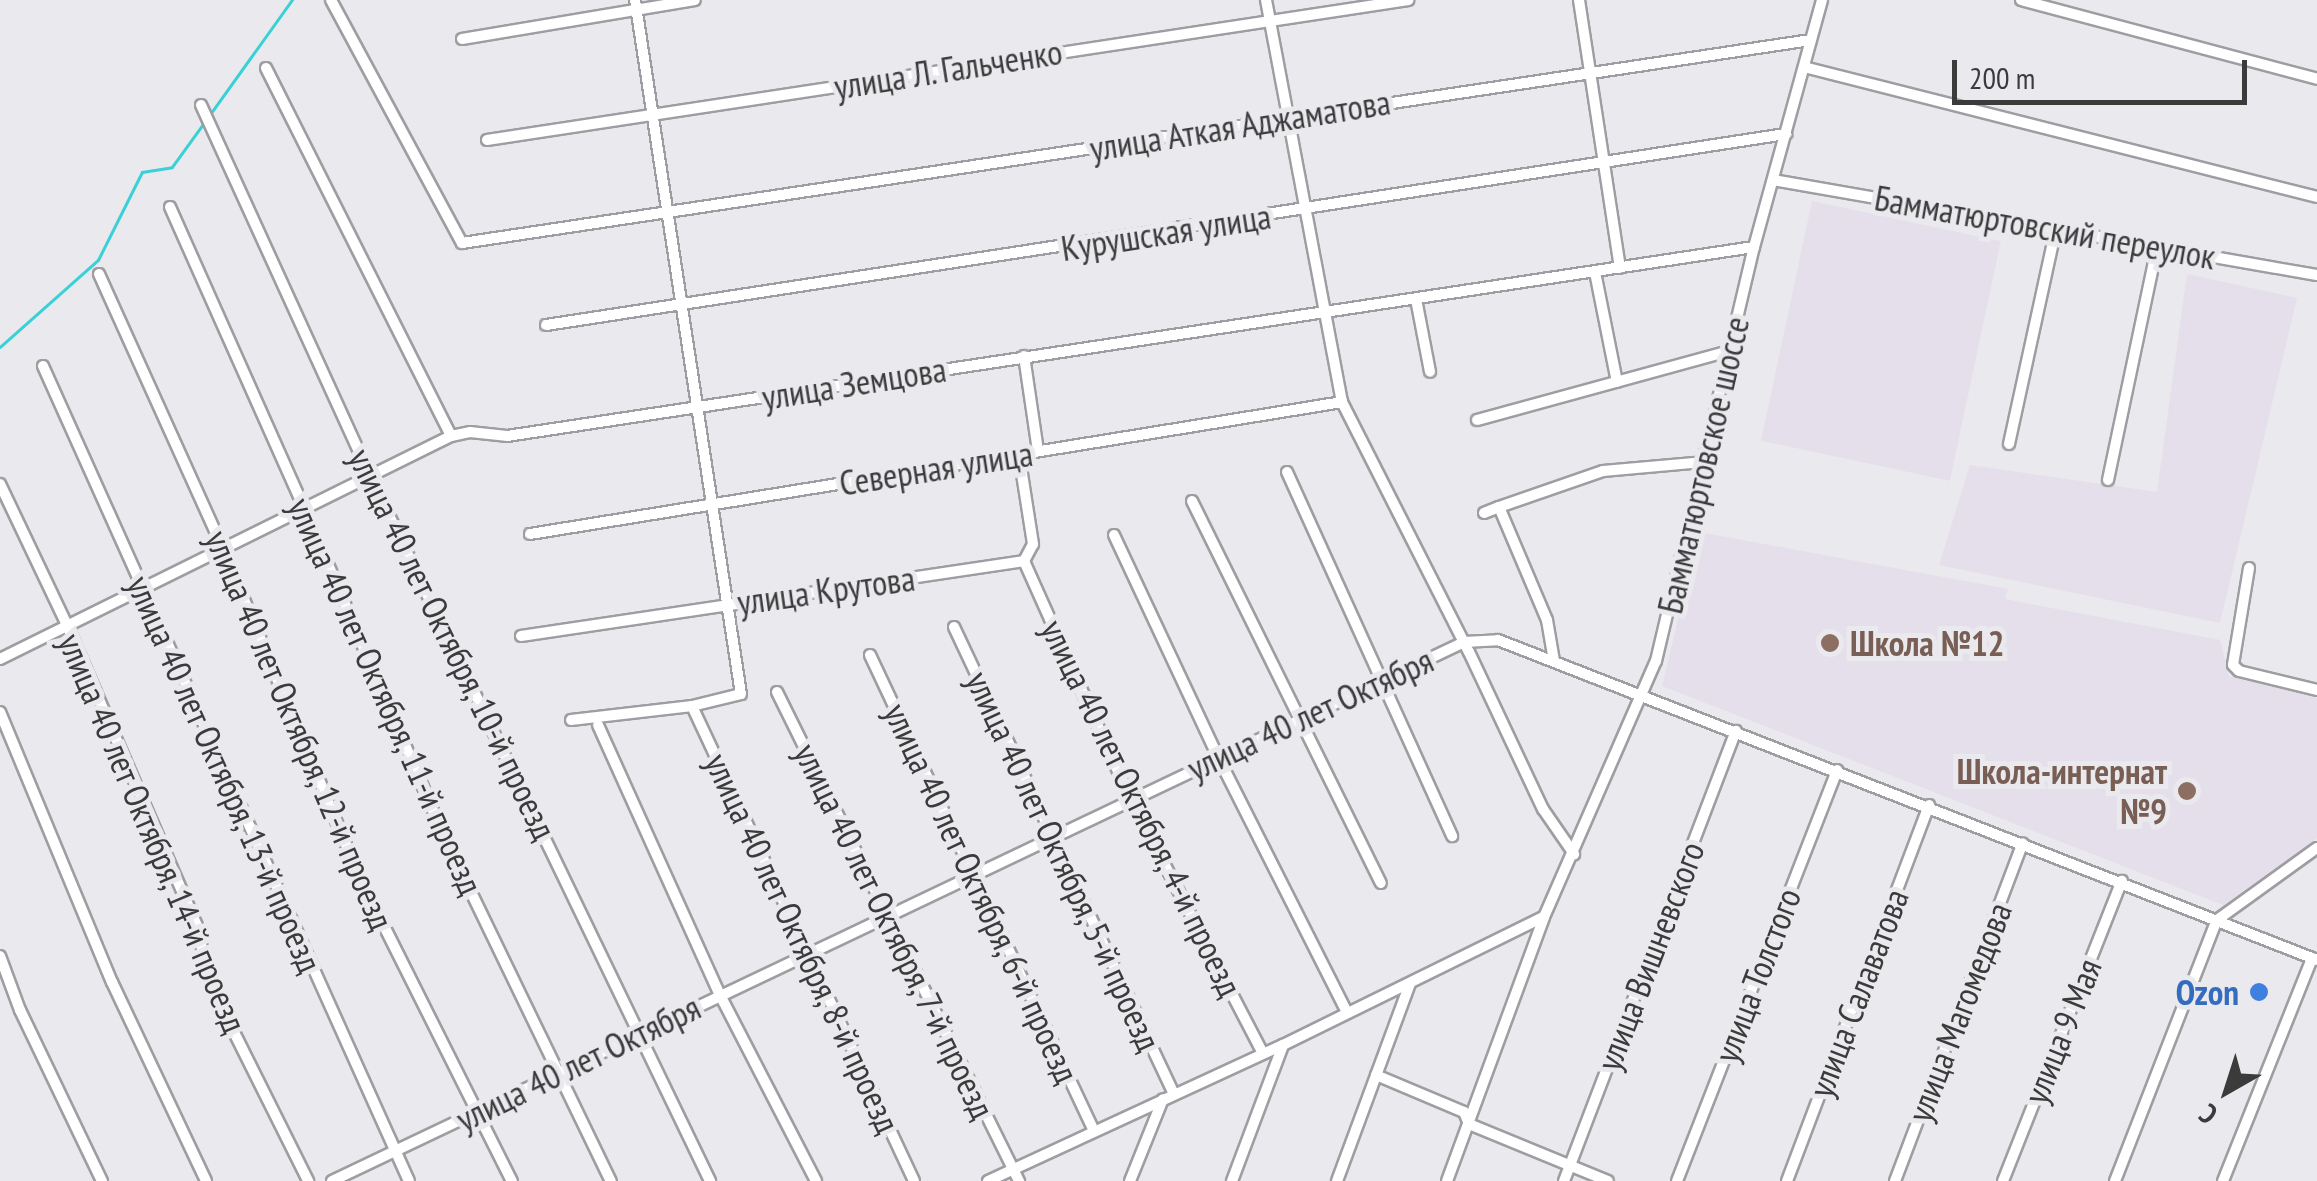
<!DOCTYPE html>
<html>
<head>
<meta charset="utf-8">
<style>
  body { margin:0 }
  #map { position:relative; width:2317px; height:1181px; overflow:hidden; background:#eae9ed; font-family:"PT Sans Narrow",sans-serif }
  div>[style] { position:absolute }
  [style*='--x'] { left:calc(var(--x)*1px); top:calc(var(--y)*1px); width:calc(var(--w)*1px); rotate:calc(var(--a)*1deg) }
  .built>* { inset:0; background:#e4dfeb; transform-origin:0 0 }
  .stream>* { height:2.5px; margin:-1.25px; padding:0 1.25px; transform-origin:1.25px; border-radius:1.25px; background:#39d1d7 }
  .roads { filter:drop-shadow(2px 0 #9e9da1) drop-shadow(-2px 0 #9e9da1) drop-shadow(0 2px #9e9da1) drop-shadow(0 -2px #9e9da1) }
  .minor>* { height:10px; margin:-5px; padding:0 5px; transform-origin:5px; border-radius:5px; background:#fff }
  .dots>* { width:28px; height:28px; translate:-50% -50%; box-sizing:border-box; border:5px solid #eae9ed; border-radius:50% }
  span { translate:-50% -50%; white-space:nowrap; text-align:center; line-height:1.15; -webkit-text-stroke:10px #eae9ed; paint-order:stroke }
  .street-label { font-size:35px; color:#3b3b3c }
  .education-label { font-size:35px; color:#785e54; font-weight:700 }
  .left { translate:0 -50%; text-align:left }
  .right { translate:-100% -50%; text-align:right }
  .shop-label { font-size:35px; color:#366cbe; font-weight:700 }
  .north { position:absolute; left:2177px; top:1041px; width:100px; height:100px; -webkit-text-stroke:8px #eae9ed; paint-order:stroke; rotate:219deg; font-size:28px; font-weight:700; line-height:40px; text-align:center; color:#3b3b3c }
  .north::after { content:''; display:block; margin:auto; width:35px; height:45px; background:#3b3b3c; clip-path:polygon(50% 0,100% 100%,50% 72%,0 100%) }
  .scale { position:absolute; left:1952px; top:60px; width:295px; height:45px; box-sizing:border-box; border:5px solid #3b3b3c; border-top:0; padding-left:12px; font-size:30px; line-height:35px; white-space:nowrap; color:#3b3b3c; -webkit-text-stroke:8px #eae9ed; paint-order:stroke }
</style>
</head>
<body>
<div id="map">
  <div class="built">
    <i style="left:1812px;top:201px;width:193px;height:245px;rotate:12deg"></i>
    <i style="clip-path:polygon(2187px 274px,2297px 298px,2220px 623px,1939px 565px,1970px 465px,2157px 492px)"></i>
    <i style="clip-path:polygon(1699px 532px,2008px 589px,2005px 599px,2220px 640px,2229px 676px,2317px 698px,2317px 838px,2223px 905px,1662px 686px)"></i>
  </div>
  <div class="stream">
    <i style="--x:211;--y:113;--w:139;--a:-54.4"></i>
    <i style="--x:0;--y:347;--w:131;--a:-41.6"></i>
    <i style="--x:98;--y:260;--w:98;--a:-63.4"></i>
    <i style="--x:142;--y:172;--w:30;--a:-9"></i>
    <i style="--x:172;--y:167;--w:53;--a:-54.2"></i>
  </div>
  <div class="roads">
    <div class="minor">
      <i style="--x:331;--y:0;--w:276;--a:61.7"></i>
      <i style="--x:462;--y:243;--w:1364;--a:-8.56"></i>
      <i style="--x:1266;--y:0;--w:409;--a:79.3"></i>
      <i style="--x:1342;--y:402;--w:280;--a:63.1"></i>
      <i style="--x:1469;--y:652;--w:174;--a:64.8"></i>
      <i style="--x:1543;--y:809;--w:55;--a:55.4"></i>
      <i style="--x:1579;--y:0;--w:271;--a:81.3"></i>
      <i style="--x:2021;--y:0;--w:306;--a:14.9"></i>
      <i style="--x:462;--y:39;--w:236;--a:-9.5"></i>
      <i style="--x:1804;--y:67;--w:529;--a:14.22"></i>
      <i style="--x:266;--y:68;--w:412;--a:63.3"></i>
      <i style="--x:201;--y:105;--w:408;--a:65.5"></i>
      <i style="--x:370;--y:476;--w:783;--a:64.25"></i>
      <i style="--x:487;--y:140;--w:932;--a:-8.64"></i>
      <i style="--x:1773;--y:180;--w:552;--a:9.91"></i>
      <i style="--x:170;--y:207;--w:329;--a:66"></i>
      <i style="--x:304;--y:508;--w:352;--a:66.9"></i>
      <i style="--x:442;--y:832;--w:388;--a:64.2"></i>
      <i style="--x:1595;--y:272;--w:112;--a:78.7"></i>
      <i style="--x:99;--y:274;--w:302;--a:65.7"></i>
      <i style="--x:223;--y:549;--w:359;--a:67.4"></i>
      <i style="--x:361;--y:880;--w:337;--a:63.4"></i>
      <i style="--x:1416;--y:299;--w:74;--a:79.1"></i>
      <i style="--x:546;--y:325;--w:1255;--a:-8.76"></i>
      <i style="--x:1024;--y:356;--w:96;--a:81.6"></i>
      <i style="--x:43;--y:366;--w:893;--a:65.82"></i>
      <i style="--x:1477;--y:420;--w:262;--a:-15.3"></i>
      <i style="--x:2009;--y:444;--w:220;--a:-77.7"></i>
      <i style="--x:1287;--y:472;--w:400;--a:65.6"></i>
      <i style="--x:2108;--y:480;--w:238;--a:-78.1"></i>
      <i style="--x:0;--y:484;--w:154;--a:64.6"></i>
      <i style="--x:66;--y:623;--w:332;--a:66.6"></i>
      <i style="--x:198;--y:928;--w:53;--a:79.1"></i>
      <i style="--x:208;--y:980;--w:225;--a:63.5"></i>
      <i style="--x:1192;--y:501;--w:426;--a:63.7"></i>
      <i style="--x:1499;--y:507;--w:110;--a:-19.1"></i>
      <i style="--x:1603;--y:471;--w:100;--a:-5.1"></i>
      <i style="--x:1484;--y:513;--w:16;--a:-22"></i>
      <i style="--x:1499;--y:507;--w:123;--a:67"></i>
      <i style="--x:1547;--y:620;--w:42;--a:80.3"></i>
      <i style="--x:530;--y:534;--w:823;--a:-9.23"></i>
      <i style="--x:1114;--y:535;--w:245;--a:64.9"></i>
      <i style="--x:1218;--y:757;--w:286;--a:63.2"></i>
      <i style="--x:1024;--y:561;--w:260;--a:65.9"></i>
      <i style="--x:1130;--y:798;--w:288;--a:62.5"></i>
      <i style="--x:2249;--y:568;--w:98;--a:99.4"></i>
      <i style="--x:2233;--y:665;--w:8;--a:45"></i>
      <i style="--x:2239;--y:671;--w:80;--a:13.7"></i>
      <i style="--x:954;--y:627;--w:516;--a:64.78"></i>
      <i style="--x:521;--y:636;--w:509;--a:-8.48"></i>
      <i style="--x:1024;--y:561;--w:19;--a:-62"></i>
      <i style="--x:1033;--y:544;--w:90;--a:-98.9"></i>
      <i style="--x:870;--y:655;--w:526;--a:64.8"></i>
      <i style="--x:0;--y:659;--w:503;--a:-26.31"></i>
      <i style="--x:451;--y:436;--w:19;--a:-12"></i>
      <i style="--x:470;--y:432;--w:37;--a:6"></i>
      <i style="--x:507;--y:436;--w:1261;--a:-8.62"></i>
      <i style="--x:777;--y:692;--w:546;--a:63.67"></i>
      <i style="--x:692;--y:706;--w:524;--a:64.95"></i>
      <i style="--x:0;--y:712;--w:292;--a:67.5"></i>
      <i style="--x:112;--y:982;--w:220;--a:64.7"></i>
      <i style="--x:571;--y:720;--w:122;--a:-6.6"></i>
      <i style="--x:692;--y:706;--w:50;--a:-13.8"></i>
      <i style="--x:741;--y:694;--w:702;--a:-98.68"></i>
      <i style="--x:598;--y:725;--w:296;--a:65.7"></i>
      <i style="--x:720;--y:995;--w:209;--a:62.7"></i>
      <i style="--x:0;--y:956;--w:58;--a:69.7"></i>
      <i style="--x:20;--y:1010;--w:190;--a:64.4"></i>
      <i style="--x:1376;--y:1075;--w:95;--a:22.8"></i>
      <i style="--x:1464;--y:1112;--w:13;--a:67"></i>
      <i style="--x:1469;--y:1124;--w:150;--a:22.3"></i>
      <i style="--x:332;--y:1181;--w:1254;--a:-25.46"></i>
      <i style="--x:1464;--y:642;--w:34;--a:-3"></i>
      <i style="--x:1498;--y:640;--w:879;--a:21.34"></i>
      <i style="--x:988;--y:1181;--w:325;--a:-24.8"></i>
      <i style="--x:1283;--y:1045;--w:290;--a:-26.2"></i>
      <i style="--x:1130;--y:1181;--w:88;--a:-68.1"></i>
      <i style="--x:1232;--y:1181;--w:145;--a:-69.4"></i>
      <i style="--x:1337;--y:1181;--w:210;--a:-69.7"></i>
      <i style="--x:1447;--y:1181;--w:281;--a:-69.8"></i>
      <i style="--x:1544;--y:917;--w:279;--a:-66.4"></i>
      <i style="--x:1656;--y:661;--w:425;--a:-76.7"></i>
      <i style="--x:1754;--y:247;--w:256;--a:-74.6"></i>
      <i style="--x:1564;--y:1181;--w:482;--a:-69.1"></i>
      <i style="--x:1677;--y:1181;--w:441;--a:-68.7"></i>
      <i style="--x:1787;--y:1181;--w:402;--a:-69.3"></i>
      <i style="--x:1895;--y:1181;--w:361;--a:-69.3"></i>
      <i style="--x:2003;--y:1181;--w:323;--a:-68.4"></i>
      <i style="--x:2115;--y:1181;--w:280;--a:-68.7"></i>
      <i style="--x:2217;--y:920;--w:123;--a:-35.8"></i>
      <i style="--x:2223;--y:1181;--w:240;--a:-68.2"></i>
    </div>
  </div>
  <div class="dots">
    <i style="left:1830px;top:643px;background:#8d6e63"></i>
    <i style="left:2187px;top:791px;background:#8d6e63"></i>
    <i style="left:2259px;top:992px;background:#3f7fe0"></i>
  </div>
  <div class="street-label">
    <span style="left:948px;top:69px;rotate:-9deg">улица Л. Гальченко</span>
    <span style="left:1240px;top:125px;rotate:-9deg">улица Аткая Аджаматова</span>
    <span style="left:2045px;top:227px;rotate:10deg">Бамматюртовский переулок</span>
    <span style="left:1166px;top:232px;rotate:-9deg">Курушская улица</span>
    <span style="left:854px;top:383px;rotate:-9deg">улица Земцова</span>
    <span style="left:1703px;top:465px;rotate:-77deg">Бамматюртовское шоссе</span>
    <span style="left:936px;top:468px;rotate:-9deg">Северная улица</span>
    <span style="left:826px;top:590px;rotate:-8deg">улица Крутова</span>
    <span style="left:453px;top:644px;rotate:64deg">улица 40 лет Октября, 10-й проезд</span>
    <span style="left:386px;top:696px;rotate:66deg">улица 40 лет Октября, 11-й проезд</span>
    <span style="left:1310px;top:714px;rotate:-25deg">улица 40 лет Октября</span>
    <span style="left:300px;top:730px;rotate:67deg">улица 40 лет Октября, 12-й проезд</span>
    <span style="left:225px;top:774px;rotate:66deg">улица 40 лет Октября, 13-й проезд</span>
    <span style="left:1142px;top:808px;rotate:64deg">улица 40 лет Октября, 4-й проезд</span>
    <span style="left:153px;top:833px;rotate:67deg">улица 40 лет Октября, 14-й проезд</span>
    <span style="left:1064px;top:861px;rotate:65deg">улица 40 лет Октября, 5-й проезд</span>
    <span style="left:982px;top:893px;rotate:65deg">улица 40 лет Октября, 6-й проезд</span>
    <span style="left:895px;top:931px;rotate:64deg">улица 40 лет Октября, 7-й проезд</span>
    <span style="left:803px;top:943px;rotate:65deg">улица 40 лет Октября, 8-й проезд</span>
    <span style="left:1650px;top:956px;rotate:-69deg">улица Вишневского</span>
    <span style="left:1757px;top:975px;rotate:-69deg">улица Толстого</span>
    <span style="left:1858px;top:993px;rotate:-69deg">улица Салаватова</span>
    <span style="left:1959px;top:1012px;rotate:-69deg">улица Магомедова</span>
    <span style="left:2062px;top:1031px;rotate:-68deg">улица 9 Мая</span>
    <span style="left:578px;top:1063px;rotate:-26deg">улица 40 лет Октября</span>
  </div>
  <div class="education-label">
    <span class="left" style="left:1850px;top:643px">Школа №12</span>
    <span class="right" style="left:2167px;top:791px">Школа-интернат<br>№9</span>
  </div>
  <div class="shop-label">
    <span class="right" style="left:2239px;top:992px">Ozon</span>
  </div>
  <div class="north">С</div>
  <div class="scale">200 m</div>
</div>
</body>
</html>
